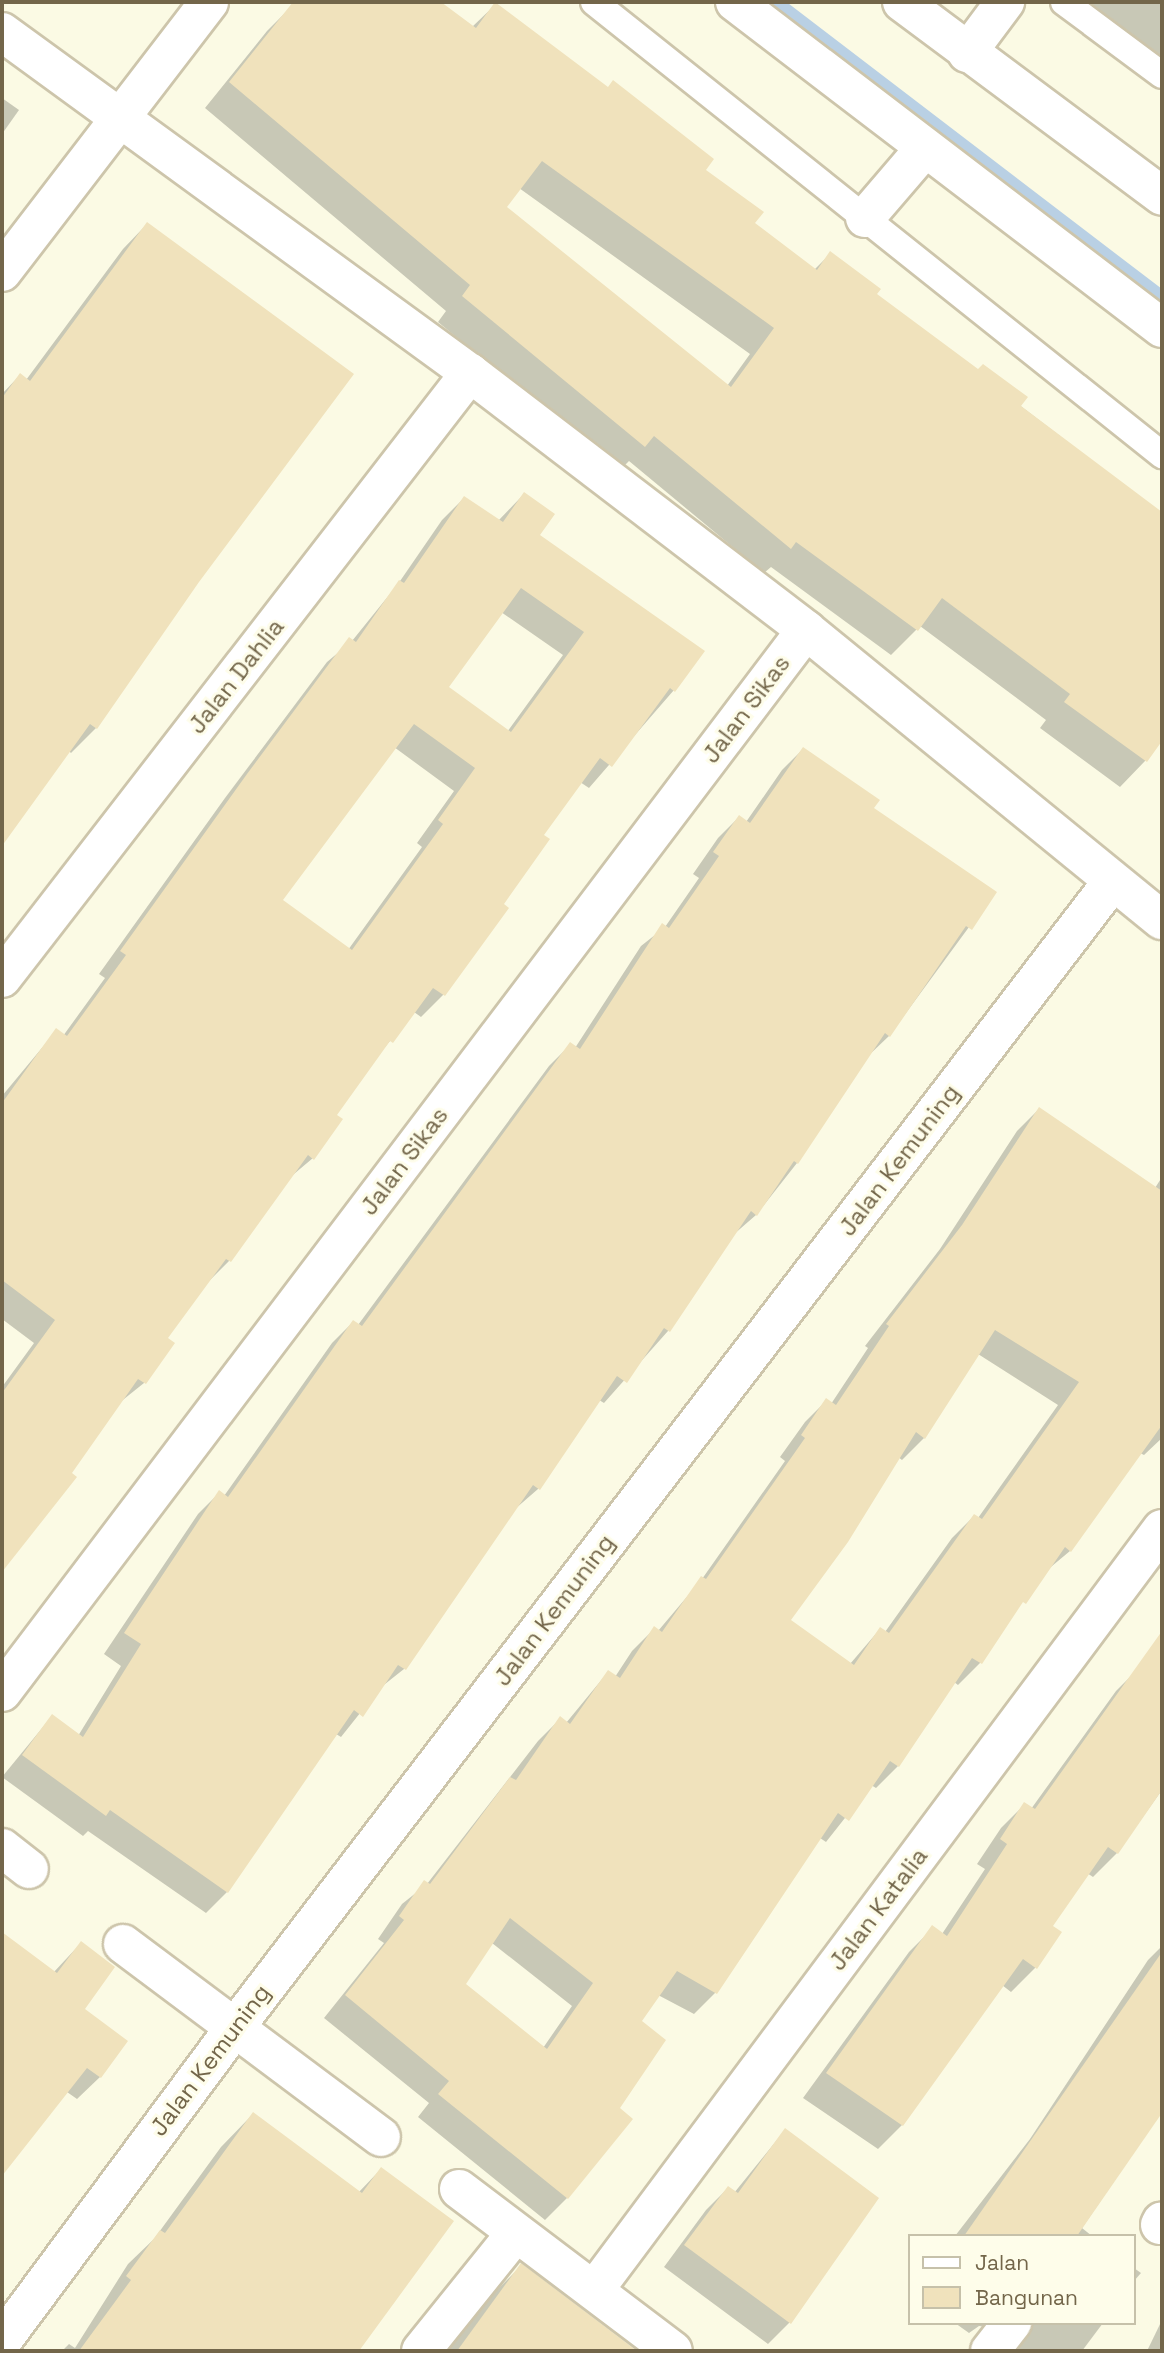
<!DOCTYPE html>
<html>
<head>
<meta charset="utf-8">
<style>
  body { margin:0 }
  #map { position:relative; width:1164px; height:2353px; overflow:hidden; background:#fbfae4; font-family:"Space Grotesk",sans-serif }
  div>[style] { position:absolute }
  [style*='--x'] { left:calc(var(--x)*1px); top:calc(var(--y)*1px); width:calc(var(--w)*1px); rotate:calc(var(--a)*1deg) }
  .shadow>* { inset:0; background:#0003 }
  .stream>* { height:14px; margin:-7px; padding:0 7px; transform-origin:7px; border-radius:7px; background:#b9d0e4 }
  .building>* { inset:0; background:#f0e2bc }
  .roads { filter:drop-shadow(2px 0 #cdc5ab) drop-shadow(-2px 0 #cdc5ab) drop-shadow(0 2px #cdc5ab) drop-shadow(0 -2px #cdc5ab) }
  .service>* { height:26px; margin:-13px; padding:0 13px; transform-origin:13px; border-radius:13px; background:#fff }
  .minor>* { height:38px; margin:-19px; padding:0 19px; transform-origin:19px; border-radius:19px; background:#fff }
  span { translate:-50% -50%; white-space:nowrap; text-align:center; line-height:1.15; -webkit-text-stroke:6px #fefdea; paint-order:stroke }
  .street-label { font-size:24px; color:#73664a }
  .frame { position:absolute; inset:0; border:4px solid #73664a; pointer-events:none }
  .legend { position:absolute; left:908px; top:2234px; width:228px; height:91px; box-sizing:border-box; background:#fefdea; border:2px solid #c6c1aa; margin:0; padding:9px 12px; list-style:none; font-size:21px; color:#73664a }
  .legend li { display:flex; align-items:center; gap:14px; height:35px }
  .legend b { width:35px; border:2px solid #c6c1aa }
</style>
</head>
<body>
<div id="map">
  <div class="shadow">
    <i style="clip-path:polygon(evenodd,305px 2px,438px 2px,472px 27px,495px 5px,704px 170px,753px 224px,814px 270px,830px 254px,875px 295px,1162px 514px,1162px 738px,1145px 761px,1120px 787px,1040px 728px,1046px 720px,920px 626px,891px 655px,771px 567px,764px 573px,629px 461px,619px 471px,438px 322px,446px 311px,205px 108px,267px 31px,292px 6px,298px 11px,305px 2px,519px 188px,750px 354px,727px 386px,505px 207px,519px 188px)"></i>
    <i style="clip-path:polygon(1061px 2px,1162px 2px,1162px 63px)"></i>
    <i style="clip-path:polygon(2px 98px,19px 110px,2px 134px)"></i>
    <i style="clip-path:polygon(147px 224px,197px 581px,96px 728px,71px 753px,68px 750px,2px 840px,2px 394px,20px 375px,26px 380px,123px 249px)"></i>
    <i style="clip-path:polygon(evenodd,524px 494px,538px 536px,674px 690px,589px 788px,580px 782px,542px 835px,501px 904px,507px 908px,443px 995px,421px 1017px,414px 1012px,375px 1059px,334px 1115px,313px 1158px,288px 1179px,229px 1261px,207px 1283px,166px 1338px,144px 1383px,119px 1403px,69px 1474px,75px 1478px,2px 1569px,2px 1387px,34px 1343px,2px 1319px,2px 1096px,56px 1031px,63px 1036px,105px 978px,99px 974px,225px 798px,327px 662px,352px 641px,398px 584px,442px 520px,464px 498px,498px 521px,524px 494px,501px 612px,563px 655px,507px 732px,447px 687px,501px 612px,524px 494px,394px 747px,454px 791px,417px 843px,422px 847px,348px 950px,281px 900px,394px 747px)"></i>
    <i style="clip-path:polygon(803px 749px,872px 809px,994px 893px,889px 1036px,867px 1057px,797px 1163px,756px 1215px,733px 1235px,668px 1331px,604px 1403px,599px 1400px,538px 1489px,515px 1509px,404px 1669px,380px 1688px,341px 1737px,336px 1734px,227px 1892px,206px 1913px,88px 1831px,83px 1836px,2px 1777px,52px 1716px,78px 1736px,121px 1666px,104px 1654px,198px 1514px,219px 1493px,224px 1496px,332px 1343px,353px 1322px,358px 1325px,549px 1066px,570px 1045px,575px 1048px,641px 946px,665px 927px,699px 878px,693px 874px,718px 838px,739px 817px,746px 822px,782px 770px)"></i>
    <i style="clip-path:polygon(evenodd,1039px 1109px,1155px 1188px,1162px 1177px,1162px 1438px,1144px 1455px,1140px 1453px,1070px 1551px,1046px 1571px,1011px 1616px,980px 1663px,958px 1685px,954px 1682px,898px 1766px,876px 1788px,871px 1785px,826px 1842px,820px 1838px,716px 1992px,694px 2014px,658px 1995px,639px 2022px,618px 2109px,567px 2198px,545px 2220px,418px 2117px,429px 2103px,324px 2018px,384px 1943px,378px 1939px,402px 1904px,427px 1884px,538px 1741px,560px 1719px,566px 1723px,608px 1672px,615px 1677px,632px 1651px,654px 1629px,658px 1631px,702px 1579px,785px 1461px,780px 1457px,805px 1422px,827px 1400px,831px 1404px,868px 1348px,865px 1346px,940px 1249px,1017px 1131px,1039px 1109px,978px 1354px,1058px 1405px,978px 1518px,974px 1516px,952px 1538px,885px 1632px,880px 1629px,850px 1664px,788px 1620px,898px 1457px,902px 1460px,924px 1438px,978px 1354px,1039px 1109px,492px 1943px,572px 2006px,543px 2048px,464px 1985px,492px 1943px)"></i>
    <i style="clip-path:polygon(1162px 1646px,1162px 1790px,1117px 1853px,1093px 1877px,1087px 1873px,1051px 1926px,1060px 1933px,1035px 1968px,1011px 1992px,1002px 1985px,902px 2125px,878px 2149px,803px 2098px,909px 1952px,933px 1928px,942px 1934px,985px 1869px,977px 1864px,1001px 1828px,1025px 1804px,1031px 1809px,1116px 1691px,1140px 1667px,1145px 1670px)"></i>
    <i style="clip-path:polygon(2px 1934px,53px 1973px,81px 1943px,83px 2009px,100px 2077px,77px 2099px,67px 2092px,2px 2173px)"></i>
    <i style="clip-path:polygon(1162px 1946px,1162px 2111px,1082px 2228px,1092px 2236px,955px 2236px,1030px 2139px,1148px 1960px)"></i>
    <i style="clip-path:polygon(253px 2114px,358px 2193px,381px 2169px,452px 2222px,357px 2351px,62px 2351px,69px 2344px,75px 2348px,128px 2264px,154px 2239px,221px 2147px)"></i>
    <i style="clip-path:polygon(785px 2130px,790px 2322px,768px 2344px,664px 2267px,706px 2210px,728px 2188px,734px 2193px)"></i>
    <i style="clip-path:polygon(521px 2266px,634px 2351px,448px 2351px,483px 2304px)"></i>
    <i style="clip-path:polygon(1134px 2268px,1141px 2273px,1134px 2281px)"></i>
    <i style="clip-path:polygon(1162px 2320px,1162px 2351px,1147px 2351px)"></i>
    <i style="clip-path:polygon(955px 2323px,1103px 2323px,1082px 2351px,1008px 2351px,1001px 2329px,979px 2326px,969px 2333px)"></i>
  </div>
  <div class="stream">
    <i style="--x:775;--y:2;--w:487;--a:37.4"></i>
  </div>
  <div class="building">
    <i style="clip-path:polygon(evenodd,293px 2px,441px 2px,476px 28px,495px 2px,608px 87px,613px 80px,714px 159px,706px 170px,764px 212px,755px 223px,817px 270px,830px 251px,881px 289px,877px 294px,978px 369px,983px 364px,1028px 397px,1021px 406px,1162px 512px,1162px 741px,1147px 762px,1064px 702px,1070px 694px,942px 598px,918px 631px,796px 542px,791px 549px,654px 436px,645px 447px,462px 296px,470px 285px,229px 82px,293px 2px,542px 161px,774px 328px,731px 387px,507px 207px,542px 161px)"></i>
    <i style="clip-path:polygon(147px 222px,354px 374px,199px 582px,97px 729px,90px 724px,2px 846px,2px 398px,20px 373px,30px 381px)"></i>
    <i style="clip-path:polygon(evenodd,524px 492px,555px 514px,540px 535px,705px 651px,675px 692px,670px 688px,612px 767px,600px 758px,544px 835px,550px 839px,504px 904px,509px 908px,445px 996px,433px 988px,393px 1043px,390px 1041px,337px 1115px,343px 1119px,314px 1160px,308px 1155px,231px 1262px,226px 1259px,168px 1338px,175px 1343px,146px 1384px,138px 1379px,72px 1473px,77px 1477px,2px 1572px,2px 1393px,55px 1320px,2px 1280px,2px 1103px,56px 1028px,67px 1036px,126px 955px,120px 951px,247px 774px,349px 637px,356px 642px,399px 580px,404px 583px,464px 496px,503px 522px,524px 492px,521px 588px,584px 632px,511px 732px,449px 687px,521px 588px,524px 492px,414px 724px,475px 768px,438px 820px,443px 824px,352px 950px,283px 900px,414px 724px)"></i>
    <i style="clip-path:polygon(803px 747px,880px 800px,874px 808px,997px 892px,972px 930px,966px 926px,890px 1037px,885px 1033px,798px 1164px,794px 1161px,757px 1216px,751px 1211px,670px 1332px,664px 1328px,627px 1383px,617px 1376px,540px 1490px,533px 1485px,406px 1670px,398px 1665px,363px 1717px,354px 1710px,228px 1893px,110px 1810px,106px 1816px,22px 1755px,52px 1714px,83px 1737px,141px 1644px,124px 1633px,219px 1490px,228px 1497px,353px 1320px,362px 1326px,570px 1042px,580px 1049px,662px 923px,669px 928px,719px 856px,713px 852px,739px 815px,750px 823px)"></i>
    <i style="clip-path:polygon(evenodd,1039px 1107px,1162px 1191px,1162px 1425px,1071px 1552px,1065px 1547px,1026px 1604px,1023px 1602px,982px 1664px,972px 1658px,899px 1767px,890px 1761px,849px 1821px,838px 1813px,717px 1994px,677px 1971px,642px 2021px,666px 2040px,620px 2108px,633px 2119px,568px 2199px,438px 2094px,449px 2081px,345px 1995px,404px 1920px,399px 1916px,424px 1880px,430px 1884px,510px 1777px,516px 1780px,560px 1716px,570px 1724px,608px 1670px,620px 1678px,654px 1626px,662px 1632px,701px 1576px,706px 1579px,805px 1438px,801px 1435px,826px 1398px,836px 1405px,889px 1326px,886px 1324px,962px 1225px,1039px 1107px,995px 1330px,1079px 1382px,982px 1519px,974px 1514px,889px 1633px,880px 1627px,854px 1665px,791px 1620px,848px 1542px,916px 1432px,925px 1439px,995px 1330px,1039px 1107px,510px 1918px,593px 1983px,547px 2049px,466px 1984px,510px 1918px)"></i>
    <i style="clip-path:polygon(1162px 1631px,1162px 1790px,1118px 1854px,1108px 1847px,1053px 1926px,1062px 1932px,1037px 1969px,1023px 1959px,903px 2126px,826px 2073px,932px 1925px,947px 1936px,1007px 1844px,1000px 1839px,1024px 1802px,1035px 1809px)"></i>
    <i style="clip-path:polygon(2px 1932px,57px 1973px,81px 1941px,115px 1967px,85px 2009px,128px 2041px,101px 2078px,87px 2068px,2px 2176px)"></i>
    <i style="clip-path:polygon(1162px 1952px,1162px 2113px,1077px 2236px,964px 2236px)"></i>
    <i style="clip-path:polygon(253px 2112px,362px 2193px,381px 2167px,454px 2221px,359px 2351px,79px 2351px,131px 2280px,126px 2276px,160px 2230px,165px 2233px)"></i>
    <i style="clip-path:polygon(785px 2128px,879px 2198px,791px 2324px,684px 2245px,728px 2186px,738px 2193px)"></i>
    <i style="clip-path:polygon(521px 2263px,637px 2351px,457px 2351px)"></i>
  </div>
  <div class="roads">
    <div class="service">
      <i style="--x:594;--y:2;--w:727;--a:38.57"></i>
      <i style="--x:1064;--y:2;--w:122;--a:36.7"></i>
    </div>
    <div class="minor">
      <i style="--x:735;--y:2;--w:537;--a:37.36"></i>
      <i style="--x:902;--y:2;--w:324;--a:36.7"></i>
      <i style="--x:2;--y:32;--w:579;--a:36.08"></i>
      <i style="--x:470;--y:373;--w:423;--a:37.4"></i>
      <i style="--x:806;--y:630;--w:459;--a:39.2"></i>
      <i style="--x:967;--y:53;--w:64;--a:-53.3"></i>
      <i style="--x:865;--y:218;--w:92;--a:-49.4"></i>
      <i style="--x:2;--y:272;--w:340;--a:-52.5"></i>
      <i style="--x:2;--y:978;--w:765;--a:-52.28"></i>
      <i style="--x:2;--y:1692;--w:1332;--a:-52.87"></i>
      <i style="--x:2;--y:1848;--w:34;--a:38"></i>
      <i style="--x:123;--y:1944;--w:322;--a:36.8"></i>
      <i style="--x:459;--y:2189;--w:268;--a:37.1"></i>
      <i style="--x:1160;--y:2225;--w:4;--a:-63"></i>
      <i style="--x:595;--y:2289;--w:948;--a:-53.28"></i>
      <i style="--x:2;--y:2341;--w:387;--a:-53.4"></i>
      <i style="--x:233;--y:2030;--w:1446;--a:-52.56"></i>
      <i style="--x:421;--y:2351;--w:150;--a:-51.2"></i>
      <i style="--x:990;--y:2351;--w:36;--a:-52"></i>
    </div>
  </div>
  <div class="street-label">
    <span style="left:236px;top:676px;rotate:-52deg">Jalan Dahlia</span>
    <span style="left:746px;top:709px;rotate:-53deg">Jalan Sikas</span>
    <span style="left:899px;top:1160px;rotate:-53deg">Jalan Kemuning</span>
    <span style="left:404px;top:1161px;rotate:-53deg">Jalan Sikas</span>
    <span style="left:554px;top:1610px;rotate:-53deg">Jalan Kemuning</span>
    <span style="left:878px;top:1909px;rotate:-53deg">Jalan Katalia</span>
    <span style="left:210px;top:2060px;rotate:-53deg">Jalan Kemuning</span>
  </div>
  <div class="frame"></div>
  <ul class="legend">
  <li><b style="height:9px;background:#fff"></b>Jalan</li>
  <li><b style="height:19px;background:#f0e2bc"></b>Bangunan</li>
  </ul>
</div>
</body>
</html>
